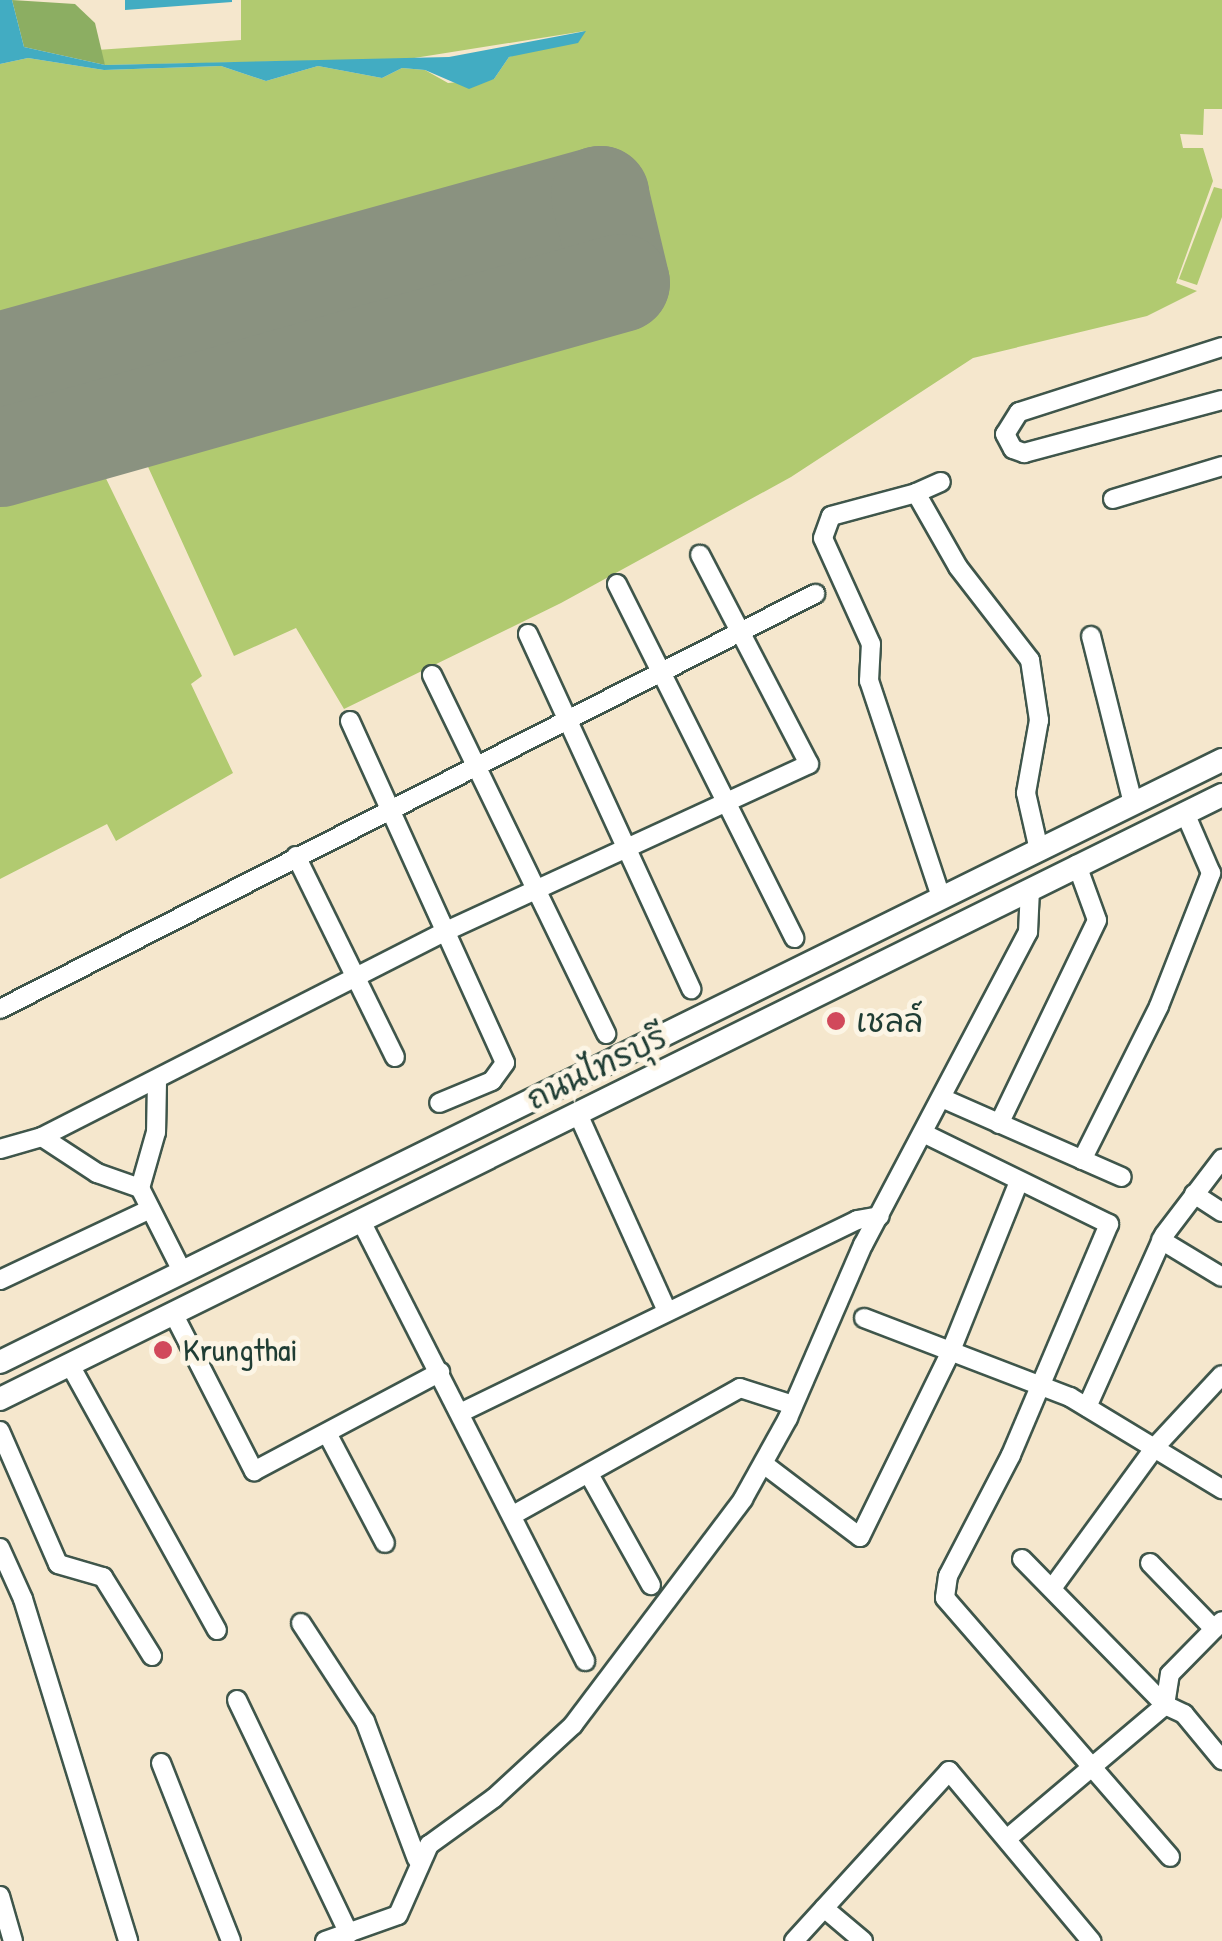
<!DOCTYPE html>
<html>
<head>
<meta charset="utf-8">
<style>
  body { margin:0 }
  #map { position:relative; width:1222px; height:1941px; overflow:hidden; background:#f5e7cd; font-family:"Patrick Hand","Playpen Sans Thai",sans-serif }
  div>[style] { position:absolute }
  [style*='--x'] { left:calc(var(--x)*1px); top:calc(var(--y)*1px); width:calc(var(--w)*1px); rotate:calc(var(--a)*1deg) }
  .green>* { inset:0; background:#b1ca70 }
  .forest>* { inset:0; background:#8cae62 }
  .water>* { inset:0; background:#42acc2 }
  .runway>* { height:98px; margin:-49px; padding:0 49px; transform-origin:49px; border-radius:49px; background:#8a9280 }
  .roads { filter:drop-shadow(2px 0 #3f564b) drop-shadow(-2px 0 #3f564b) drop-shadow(0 2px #3f564b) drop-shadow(0 -2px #3f564b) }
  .minor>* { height:18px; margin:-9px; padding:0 9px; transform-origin:9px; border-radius:9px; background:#fff }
  .major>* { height:22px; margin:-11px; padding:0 11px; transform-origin:11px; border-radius:11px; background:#fff }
  .dots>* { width:28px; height:28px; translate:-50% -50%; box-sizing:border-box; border:5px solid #fcf5e5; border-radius:50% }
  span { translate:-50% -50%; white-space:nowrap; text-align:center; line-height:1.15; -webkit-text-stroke:10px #fcf5e5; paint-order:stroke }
  .poi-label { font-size:32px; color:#1f3d34 }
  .left { translate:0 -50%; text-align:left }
  .street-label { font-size:32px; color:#1f3d34 }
</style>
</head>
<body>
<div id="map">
  <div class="green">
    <i style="clip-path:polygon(241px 0,1222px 0,1222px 109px,1204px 109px,1203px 135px,1180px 134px,1183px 148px,1203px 148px,1213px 181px,1176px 283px,1197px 291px,1147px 316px,973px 358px,791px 477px,561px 603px,344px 709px,296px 628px,234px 656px,134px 436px,633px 293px,607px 183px,0 351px,0 64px,28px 58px,104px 70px,221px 66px,266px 81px,318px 66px,382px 78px,402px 68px,425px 70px,448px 83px,494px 79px,509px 57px,585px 31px,408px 59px,105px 65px,97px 50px,241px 40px)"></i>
    <i style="clip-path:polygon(1214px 187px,1222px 189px,1222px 217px,1197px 285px,1179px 279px)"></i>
    <i style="clip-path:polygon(82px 452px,96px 458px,202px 676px,191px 684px,233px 773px,116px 841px,107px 824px,0 879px,0 475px)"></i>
  </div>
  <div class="forest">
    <i style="clip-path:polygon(12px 0,75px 4px,95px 23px,105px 65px,24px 47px)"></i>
  </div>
  <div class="water">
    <i style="clip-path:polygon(0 0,12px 0,24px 47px,105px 65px,449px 57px,586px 31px,578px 43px,509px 57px,494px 79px,469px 89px,425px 70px,402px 68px,382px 78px,318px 66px,266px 81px,221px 66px,104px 70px,28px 58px,0 64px)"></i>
    <i style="clip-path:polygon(125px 0,232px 0,232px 2px,125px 10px)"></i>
  </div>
  <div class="runway">
    <i style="--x:0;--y:361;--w:623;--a:-15.46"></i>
    <i style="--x:600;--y:195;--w:90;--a:76.6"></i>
    <i style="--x:621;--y:283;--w:645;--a:164.26"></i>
  </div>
  <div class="roads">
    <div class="minor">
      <i style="--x:1222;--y:347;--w:213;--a:162.2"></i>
      <i style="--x:1019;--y:412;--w:26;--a:122"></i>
      <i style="--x:1005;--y:434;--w:17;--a:62"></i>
      <i style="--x:1013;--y:449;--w:12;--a:20"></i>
      <i style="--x:1024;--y:453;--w:205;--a:-15"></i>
      <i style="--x:916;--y:493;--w:27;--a:-24"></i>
      <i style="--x:1113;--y:499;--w:114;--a:-16.8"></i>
      <i style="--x:617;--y:584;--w:396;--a:63.4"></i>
      <i style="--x:528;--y:634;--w:391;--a:65.3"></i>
      <i style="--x:1091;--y:636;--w:172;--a:75.9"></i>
      <i style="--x:432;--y:675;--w:399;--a:64.1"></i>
      <i style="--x:350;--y:721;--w:375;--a:65.6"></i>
      <i style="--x:505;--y:1063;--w:22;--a:126"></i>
      <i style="--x:492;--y:1081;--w:57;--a:157.5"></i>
      <i style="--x:296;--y:856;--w:224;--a:63.8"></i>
      <i style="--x:941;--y:897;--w:228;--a:-108.4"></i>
      <i style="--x:869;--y:681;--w:37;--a:-87"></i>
      <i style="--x:871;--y:644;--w:116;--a:-114.4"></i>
      <i style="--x:823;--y:538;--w:23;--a:-70"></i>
      <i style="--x:831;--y:516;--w:88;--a:-15.1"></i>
      <i style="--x:916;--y:493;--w:85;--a:60.4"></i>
      <i style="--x:958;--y:567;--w:118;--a:52.3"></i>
      <i style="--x:1030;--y:660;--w:61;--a:81.5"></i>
      <i style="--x:1039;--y:720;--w:74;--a:100.1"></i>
      <i style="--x:1026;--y:793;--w:58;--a:77.2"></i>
      <i style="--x:0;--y:1009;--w:915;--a:-26.99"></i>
      <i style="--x:157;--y:1082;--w:50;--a:91.1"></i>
      <i style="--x:156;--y:1132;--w:58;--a:105.9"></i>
      <i style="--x:140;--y:1188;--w:95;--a:63.2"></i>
      <i style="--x:944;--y:1099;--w:194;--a:23.7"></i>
      <i style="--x:578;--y:1114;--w:216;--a:65.7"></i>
      <i style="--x:999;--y:1124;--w:226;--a:-64.3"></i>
      <i style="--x:1097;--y:920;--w:59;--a:-110"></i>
      <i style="--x:925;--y:1134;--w:205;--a:26.1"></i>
      <i style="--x:1109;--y:1224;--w:251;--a:113"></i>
      <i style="--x:1011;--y:1455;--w:136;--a:117.5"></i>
      <i style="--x:948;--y:1576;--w:22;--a:98"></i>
      <i style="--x:945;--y:1598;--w:343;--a:49"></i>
      <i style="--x:42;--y:1137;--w:66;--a:33.2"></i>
      <i style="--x:97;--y:1173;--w:46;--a:19.2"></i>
      <i style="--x:0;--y:1149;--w:44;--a:-15.9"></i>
      <i style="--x:42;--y:1137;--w:449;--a:-27"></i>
      <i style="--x:442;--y:933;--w:404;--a:-24.7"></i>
      <i style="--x:809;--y:764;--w:236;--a:-117.5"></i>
      <i style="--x:1082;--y:1160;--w:172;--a:-63.4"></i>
      <i style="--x:1159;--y:1006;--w:143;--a:-68.6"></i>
      <i style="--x:1211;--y:873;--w:65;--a:-113.4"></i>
      <i style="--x:1194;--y:1194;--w:33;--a:33"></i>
      <i style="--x:361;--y:1221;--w:494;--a:63"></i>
      <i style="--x:1161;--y:1240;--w:71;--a:31.2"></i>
      <i style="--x:0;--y:1280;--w:166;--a:-25.3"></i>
      <i style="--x:173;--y:1313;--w:178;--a:62.9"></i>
      <i style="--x:254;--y:1471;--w:211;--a:-28"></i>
      <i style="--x:864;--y:1318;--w:221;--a:21"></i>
      <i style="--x:1070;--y:1397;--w:178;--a:31.2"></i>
      <i style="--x:70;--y:1365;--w:303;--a:61"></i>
      <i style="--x:1087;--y:1407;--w:188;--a:-65.9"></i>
      <i style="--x:1164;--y:1235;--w:96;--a:-52.7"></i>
      <i style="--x:462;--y:1412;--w:439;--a:-25.9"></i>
      <i style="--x:857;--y:1220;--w:23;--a:-10"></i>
      <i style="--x:0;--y:1431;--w:145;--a:66.4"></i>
      <i style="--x:58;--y:1564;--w:47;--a:16.1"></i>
      <i style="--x:103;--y:1577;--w:93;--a:58.2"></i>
      <i style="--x:328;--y:1435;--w:122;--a:62.2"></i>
      <i style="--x:765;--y:1465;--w:119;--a:37.2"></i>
      <i style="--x:860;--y:1537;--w:205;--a:-63.9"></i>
      <i style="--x:950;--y:1353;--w:185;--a:-68.1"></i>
      <i style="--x:590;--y:1476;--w:125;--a:60.8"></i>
      <i style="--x:513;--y:1515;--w:260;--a:-29.2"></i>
      <i style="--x:740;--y:1388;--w:56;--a:17.8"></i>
      <i style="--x:0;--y:1548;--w:56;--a:65.7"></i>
      <i style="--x:23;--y:1599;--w:358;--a:72.9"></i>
      <i style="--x:1022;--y:1559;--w:204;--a:45.6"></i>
      <i style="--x:1165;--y:1705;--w:31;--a:-81"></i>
      <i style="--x:1170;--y:1674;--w:74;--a:-45.5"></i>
      <i style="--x:1150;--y:1563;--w:92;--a:45.9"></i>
      <i style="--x:1053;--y:1587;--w:173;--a:-53.9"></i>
      <i style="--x:1155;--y:1447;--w:98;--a:-47.1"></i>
      <i style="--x:301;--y:1623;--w:117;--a:56.9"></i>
      <i style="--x:365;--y:1721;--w:147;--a:69.4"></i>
      <i style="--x:237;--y:1700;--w:259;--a:64.4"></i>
      <i style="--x:161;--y:1763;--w:191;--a:68.5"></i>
      <i style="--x:1009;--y:1837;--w:204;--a:-40.2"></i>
      <i style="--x:1165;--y:1705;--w:21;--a:25"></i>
      <i style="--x:1184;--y:1714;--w:60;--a:50.4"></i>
      <i style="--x:0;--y:1896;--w:47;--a:73.9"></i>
      <i style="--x:824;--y:1908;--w:51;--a:40.2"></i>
      <i style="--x:325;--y:1941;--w:77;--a:-19.6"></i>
      <i style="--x:398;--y:1915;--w:77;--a:-66.1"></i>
      <i style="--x:429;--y:1845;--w:80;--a:-35.9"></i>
      <i style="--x:494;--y:1798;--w:108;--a:-42.7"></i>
      <i style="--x:573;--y:1725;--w:283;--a:-53"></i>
      <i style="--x:743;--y:1499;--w:93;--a:-60.9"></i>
      <i style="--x:788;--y:1418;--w:189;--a:-66.6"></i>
      <i style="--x:863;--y:1245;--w:354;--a:-62.2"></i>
      <i style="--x:1028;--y:932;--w:42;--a:-87.3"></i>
      <i style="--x:794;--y:1941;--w:230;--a:-47.6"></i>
      <i style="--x:949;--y:1771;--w:222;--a:50.1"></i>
    </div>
    <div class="major">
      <i style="--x:0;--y:1362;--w:1362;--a:-26.23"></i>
      <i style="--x:0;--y:1399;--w:1363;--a:-26.3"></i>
    </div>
  </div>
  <div class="dots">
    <i style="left:836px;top:1021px;background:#d1495b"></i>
    <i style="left:163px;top:1350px;background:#d1495b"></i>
  </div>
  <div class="poi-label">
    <span class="left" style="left:856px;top:1021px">เชลล์</span>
    <span class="left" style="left:183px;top:1350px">Krungthai</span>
  </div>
  <div class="street-label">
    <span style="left:597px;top:1068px;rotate:-26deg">ถนนไทรบุรี</span>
  </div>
</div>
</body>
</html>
